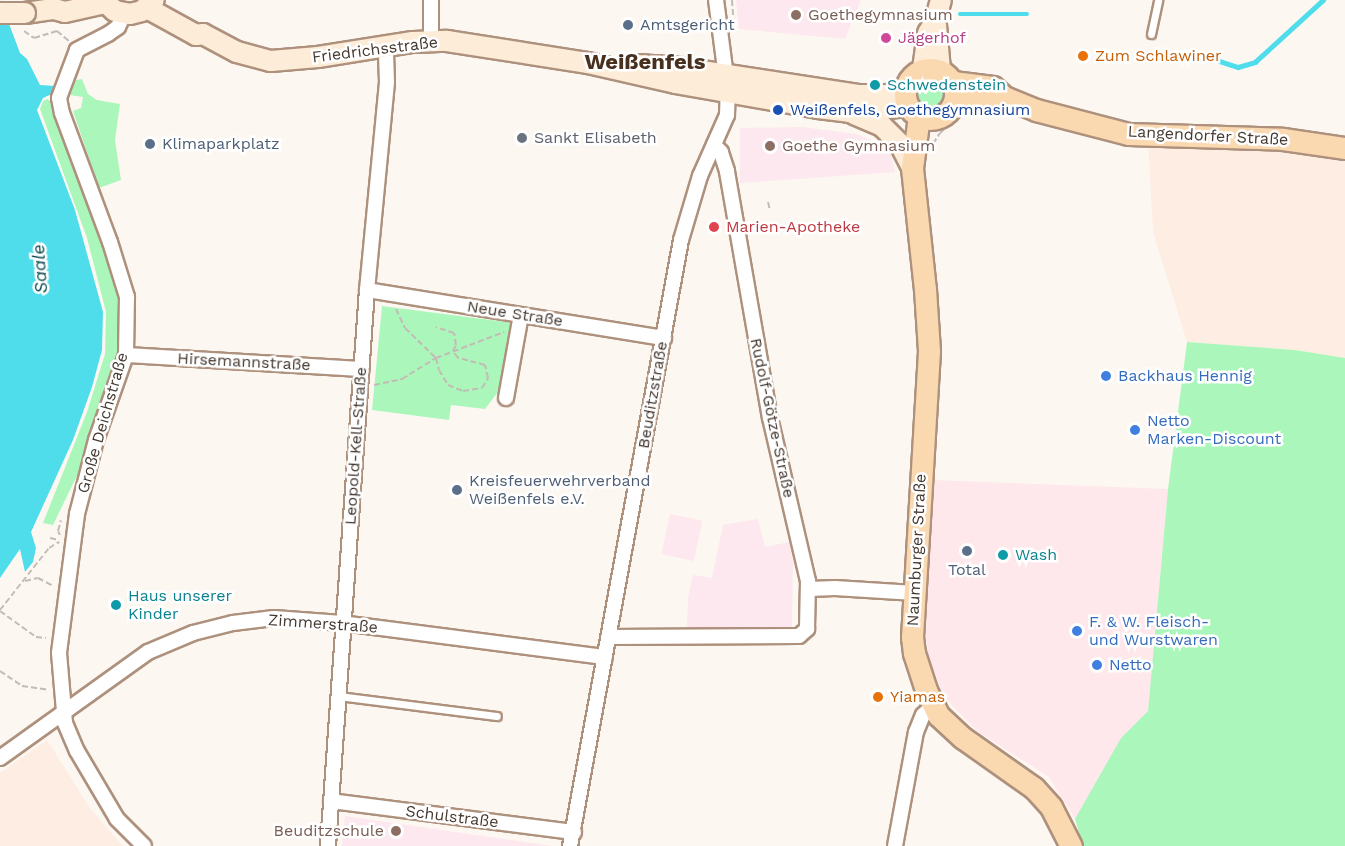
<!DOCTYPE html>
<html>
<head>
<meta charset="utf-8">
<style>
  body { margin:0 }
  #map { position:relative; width:1345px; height:846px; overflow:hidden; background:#fdf7f2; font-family:"Work Sans",sans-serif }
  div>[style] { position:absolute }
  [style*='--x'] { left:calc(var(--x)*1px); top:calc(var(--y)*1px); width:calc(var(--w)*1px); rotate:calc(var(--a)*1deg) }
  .commercial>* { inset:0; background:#fee8eb }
  .built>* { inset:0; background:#fdede3 }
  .education>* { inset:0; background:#fce8ee; transform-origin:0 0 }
  .green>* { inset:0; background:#abf7bb }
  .round { border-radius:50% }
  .water>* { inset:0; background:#4fddec }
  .stream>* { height:4.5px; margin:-2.25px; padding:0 2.25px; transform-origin:2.25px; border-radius:2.25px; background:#4fddec }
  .path>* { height:2px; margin-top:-1px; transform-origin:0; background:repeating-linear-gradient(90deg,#c3bbb5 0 6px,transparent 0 9px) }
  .roads { filter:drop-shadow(2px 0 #ae917d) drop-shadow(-2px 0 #ae917d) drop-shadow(0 2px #ae917d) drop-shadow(0 -2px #ae917d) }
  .lane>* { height:7px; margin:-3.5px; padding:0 3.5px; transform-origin:3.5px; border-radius:3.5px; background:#fff }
  .street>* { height:14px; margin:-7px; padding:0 7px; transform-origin:7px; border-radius:7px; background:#fff }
  .secondary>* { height:20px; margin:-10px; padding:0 10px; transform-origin:10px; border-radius:10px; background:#fdecd7 }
  .primary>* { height:21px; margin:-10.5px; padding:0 10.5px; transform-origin:10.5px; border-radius:10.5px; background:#fad8b0 }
  .primary>.ring { margin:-10.5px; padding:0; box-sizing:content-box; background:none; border:21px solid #fad8b0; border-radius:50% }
  .bridges { filter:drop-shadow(2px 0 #ae917d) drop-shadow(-2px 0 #ae917d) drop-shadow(0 2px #ae917d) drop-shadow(0 -2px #ae917d) }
  .secondary-bridge>* { height:20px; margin:-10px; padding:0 10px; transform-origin:10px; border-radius:10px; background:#fdecd7 }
  .dots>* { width:16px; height:16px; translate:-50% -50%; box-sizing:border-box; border:3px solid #fff; border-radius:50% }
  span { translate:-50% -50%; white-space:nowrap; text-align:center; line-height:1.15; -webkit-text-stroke:5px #fff; paint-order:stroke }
  .education-label { font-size:16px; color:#785e54 }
  .left { translate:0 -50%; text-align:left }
  .right { translate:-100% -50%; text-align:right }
  .service-label { font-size:16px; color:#4e5e75 }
  .hotel-label { font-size:16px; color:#b23c85 }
  .street-label { font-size:16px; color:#44382f }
  .food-label { font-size:16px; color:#c56008 }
  .culture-label { font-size:16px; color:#0d838f }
  .transit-label { font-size:16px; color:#164399 }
  .worship-label { font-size:16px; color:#5b616d }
  .health-label { font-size:16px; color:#be3a42 }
  .shop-label { font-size:16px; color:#366cbe }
  .water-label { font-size:18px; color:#05474d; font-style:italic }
  .district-label { font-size:22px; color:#48301f; font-weight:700 }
</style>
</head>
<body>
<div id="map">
  <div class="commercial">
    <i style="clip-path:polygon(932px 480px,1168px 489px,1148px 711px,1121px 738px,1093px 793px,1075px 819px,1049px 777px,977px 731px,944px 697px,928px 655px,924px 617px)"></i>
  </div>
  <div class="built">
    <i style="clip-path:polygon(1148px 140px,1345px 152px,1345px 358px,1295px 350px,1187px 342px,1153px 232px)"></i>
    <i style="clip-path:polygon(47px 740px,90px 808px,123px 846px,0 846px,0 773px)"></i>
  </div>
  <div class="education">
    <i style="clip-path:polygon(736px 0,861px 0,845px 39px,739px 29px)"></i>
    <i style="clip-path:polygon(802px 127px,856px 134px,880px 144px,890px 153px,895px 172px,740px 183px,740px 128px)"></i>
    <i style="left:670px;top:514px;width:33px;height:41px;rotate:12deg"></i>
    <i style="clip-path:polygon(758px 519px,765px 547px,789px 542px,793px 563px,792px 629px,687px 631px,688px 598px,693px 575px,712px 578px,723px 525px)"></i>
    <i style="clip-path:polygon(345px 816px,552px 846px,342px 846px)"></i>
  </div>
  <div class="green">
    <i class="round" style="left:914px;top:78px;width:30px;height:30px"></i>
    <i style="clip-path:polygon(82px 79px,88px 94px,97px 100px,120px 104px,115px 140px,121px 180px,99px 188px,73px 111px,81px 108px,83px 97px,70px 95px,76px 80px)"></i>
    <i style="clip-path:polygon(47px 99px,58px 106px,122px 302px,123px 358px,87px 455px,53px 525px,43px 523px,87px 412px,105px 354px,106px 312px,87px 238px,40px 109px,43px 101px)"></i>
    <i style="clip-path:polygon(382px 306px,513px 323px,501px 388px,485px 409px,451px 405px,449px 420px,372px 410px)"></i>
    <i style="clip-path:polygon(1187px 342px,1295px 350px,1345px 358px,1345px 846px,1083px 846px,1075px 819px,1121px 738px,1148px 711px,1168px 489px)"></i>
  </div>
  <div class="water">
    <i style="clip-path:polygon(0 0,20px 53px,27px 59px,40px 85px,55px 86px,54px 93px,43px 98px,37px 110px,75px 210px,103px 312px,102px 350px,92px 387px,73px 440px,31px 532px,36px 548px,33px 562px,25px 572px,20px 549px,0 578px)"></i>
  </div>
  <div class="stream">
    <i style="--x:960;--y:14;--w:67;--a:0"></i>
    <i style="--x:1213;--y:59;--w:26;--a:18"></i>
    <i style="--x:1238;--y:67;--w:18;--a:-16"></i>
    <i style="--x:1255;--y:62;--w:92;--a:-42.4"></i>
  </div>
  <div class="path">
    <i style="--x:732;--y:0;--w:15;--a:86"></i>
    <i style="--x:24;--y:31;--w:12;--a:35"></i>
    <i style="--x:34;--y:38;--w:24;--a:-17"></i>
    <i style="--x:57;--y:31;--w:16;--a:40"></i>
    <i style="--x:933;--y:144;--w:13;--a:-58"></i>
    <i style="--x:940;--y:133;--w:22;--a:-43"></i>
    <i style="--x:768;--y:202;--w:9;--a:77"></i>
    <i style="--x:396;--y:309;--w:21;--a:65"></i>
    <i style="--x:405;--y:328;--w:43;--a:44.1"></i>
    <i style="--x:436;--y:358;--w:12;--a:76"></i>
    <i style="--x:439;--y:370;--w:17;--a:59"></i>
    <i style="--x:448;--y:385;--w:16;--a:22"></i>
    <i style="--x:463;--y:391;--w:19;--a:-9"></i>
    <i style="--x:482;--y:388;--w:12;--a:-59"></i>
    <i style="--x:488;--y:378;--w:13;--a:-103"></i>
    <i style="--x:485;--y:365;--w:28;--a:-165"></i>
    <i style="--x:458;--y:358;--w:9;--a:-126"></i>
    <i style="--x:453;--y:351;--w:7;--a:-63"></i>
    <i style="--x:456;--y:345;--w:12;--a:-99"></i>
    <i style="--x:454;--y:333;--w:19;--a:-162"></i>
    <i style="--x:374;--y:385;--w:29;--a:-12"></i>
    <i style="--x:402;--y:379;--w:40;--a:-32"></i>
    <i style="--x:436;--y:358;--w:73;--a:-20.9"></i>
    <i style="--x:60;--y:535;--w:4;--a:-117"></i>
    <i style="--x:58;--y:531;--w:11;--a:-75"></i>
    <i style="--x:50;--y:538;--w:9;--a:13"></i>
    <i style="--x:25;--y:581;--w:13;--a:-13"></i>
    <i style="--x:38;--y:578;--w:17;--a:28"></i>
    <i style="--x:0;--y:610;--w:79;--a:-51.7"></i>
    <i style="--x:49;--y:548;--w:12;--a:-31"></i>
    <i style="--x:0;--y:611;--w:44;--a:35.8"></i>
    <i style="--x:36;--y:637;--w:10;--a:6"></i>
    <i style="--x:0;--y:671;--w:27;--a:34"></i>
    <i style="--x:22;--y:686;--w:27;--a:8"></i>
  </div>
  <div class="roads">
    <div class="lane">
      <i style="--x:1151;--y:34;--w:35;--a:-78"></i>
      <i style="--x:338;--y:696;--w:160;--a:7.2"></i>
    </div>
    <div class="street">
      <i style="--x:431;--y:0;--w:41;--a:90"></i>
      <i style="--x:124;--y:14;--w:14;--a:115"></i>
      <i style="--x:118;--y:27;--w:12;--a:145"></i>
      <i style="--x:108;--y:34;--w:35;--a:153"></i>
      <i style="--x:77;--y:50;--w:51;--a:110.6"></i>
      <i style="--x:59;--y:98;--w:15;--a:79"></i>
      <i style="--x:62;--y:113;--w:138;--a:69.6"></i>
      <i style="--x:110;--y:242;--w:58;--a:72.8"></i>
      <i style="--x:127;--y:297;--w:58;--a:91"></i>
      <i style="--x:126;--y:355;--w:90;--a:109.4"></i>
      <i style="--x:96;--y:440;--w:76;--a:104.4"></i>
      <i style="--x:77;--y:514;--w:140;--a:97.4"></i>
      <i style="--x:59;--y:653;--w:70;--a:85.1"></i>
      <i style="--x:65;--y:723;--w:30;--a:67"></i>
      <i style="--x:77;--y:751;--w:79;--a:59.5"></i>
      <i style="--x:117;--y:819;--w:38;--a:45"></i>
      <i style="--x:367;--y:290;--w:301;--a:9.2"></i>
      <i style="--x:126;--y:355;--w:236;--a:3.4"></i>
      <i style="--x:506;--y:398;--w:84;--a:-79.8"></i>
      <i style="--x:809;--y:589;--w:26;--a:-2"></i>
      <i style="--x:835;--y:588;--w:80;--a:3.6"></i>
      <i style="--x:609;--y:637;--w:190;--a:-0.3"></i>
      <i style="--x:799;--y:636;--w:11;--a:-41"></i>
      <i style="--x:807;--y:629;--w:48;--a:-88.8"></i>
      <i style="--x:808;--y:581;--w:167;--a:-103.1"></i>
      <i style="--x:770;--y:418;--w:251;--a:-99.9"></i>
      <i style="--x:727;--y:171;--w:20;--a:-108"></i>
      <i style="--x:721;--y:152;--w:10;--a:-135"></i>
      <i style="--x:0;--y:758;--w:182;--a:-35.6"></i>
      <i style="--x:148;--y:652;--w:49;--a:-22.9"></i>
      <i style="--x:193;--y:633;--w:41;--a:-14"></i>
      <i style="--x:233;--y:623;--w:41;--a:-7"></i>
      <i style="--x:274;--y:618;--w:68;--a:4.2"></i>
      <i style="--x:342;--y:623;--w:265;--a:7.4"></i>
      <i style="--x:331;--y:801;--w:245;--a:7.3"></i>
      <i style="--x:328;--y:846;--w:557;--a:-85.99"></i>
      <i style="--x:367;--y:290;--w:209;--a:-84.5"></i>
      <i style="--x:387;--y:82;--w:36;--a:-92"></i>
      <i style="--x:570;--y:846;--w:616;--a:-79.62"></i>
      <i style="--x:681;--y:240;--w:67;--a:-73.5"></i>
      <i style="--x:700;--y:176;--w:67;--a:-66.1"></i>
      <i style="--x:727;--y:115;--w:23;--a:-88"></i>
      <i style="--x:728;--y:92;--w:93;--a:-97.4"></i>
      <i style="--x:895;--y:846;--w:116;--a:-79.6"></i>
      <i style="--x:916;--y:732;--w:18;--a:-68"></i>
      <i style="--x:923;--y:715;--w:13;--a:-42"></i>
    </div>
    <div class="secondary">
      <i style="--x:103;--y:0;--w:16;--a:43"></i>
      <i style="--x:115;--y:11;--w:15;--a:11"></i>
      <i style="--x:130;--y:14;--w:12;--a:-14"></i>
      <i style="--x:142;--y:11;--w:16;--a:-43"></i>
      <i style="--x:147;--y:8;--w:56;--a:28.9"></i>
      <i style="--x:196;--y:35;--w:7;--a:-8"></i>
      <i style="--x:203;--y:34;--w:38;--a:28"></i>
      <i style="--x:237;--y:52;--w:35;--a:15"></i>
      <i style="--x:271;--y:61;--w:47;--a:-4.9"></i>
      <i style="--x:318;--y:57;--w:96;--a:-9"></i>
      <i style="--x:413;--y:42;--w:34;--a:-2"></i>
      <i style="--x:447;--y:41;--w:143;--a:8.9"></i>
      <i style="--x:588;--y:63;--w:89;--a:12.9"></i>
      <i style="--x:675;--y:83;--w:145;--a:9.9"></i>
      <i style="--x:818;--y:108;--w:31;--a:7"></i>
      <i style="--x:849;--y:112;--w:59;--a:-5.8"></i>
      <i style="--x:25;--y:13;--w:29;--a:-8"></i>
      <i style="--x:54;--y:9;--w:11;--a:15"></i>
      <i style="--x:65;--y:12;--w:41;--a:-12.7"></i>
      <i style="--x:936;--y:25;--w:45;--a:84.9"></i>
      <i style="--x:638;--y:65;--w:44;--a:3.9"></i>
      <i style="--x:682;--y:68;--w:178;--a:8.7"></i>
      <i style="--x:858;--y:95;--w:30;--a:0"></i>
      <i style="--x:888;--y:95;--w:18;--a:-22"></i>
      <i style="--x:923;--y:69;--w:36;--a:-82"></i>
      <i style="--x:928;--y:33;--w:13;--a:-58"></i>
      <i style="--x:935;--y:22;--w:23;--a:-75"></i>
      <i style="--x:854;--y:114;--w:30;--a:23"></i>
      <i style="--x:882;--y:126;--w:25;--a:45"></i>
      <i style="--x:900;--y:144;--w:27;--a:63"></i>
    </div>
    <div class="primary">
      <i class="ring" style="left:905px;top:69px;width:29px;height:29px"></i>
      <i style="--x:953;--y:82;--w:40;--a:7.1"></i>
      <i style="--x:993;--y:87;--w:15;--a:42"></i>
      <i style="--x:1004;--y:97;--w:35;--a:22"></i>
      <i style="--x:1036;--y:110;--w:95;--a:14.6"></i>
      <i style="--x:1128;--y:134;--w:155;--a:1.8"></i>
      <i style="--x:1283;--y:139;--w:63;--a:8.3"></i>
      <i style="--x:955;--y:100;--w:49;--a:-3.5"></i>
      <i style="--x:919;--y:116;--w:52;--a:97.7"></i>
      <i style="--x:912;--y:168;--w:122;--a:83.9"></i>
      <i style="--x:925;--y:289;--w:62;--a:86.3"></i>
      <i style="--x:929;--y:351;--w:287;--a:93.4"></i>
      <i style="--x:912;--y:637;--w:16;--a:83"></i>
      <i style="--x:914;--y:653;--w:39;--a:72"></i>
      <i style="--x:926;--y:690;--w:28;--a:64"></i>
      <i style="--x:938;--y:715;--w:34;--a:43"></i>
      <i style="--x:963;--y:738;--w:87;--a:35.2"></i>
      <i style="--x:1034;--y:788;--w:25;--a:48"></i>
      <i style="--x:1051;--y:807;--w:44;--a:62.9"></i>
    </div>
  </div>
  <div class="bridges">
    <div class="secondary-bridge">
      <i style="--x:0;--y:13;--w:25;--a:0"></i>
    </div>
  </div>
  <div class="dots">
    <i style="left:796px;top:15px;background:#8d6e63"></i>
    <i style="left:628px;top:25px;background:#5c6f8a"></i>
    <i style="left:886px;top:38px;background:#d1479c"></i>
    <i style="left:1083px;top:56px;background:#e8710a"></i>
    <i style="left:875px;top:85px;background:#0f9aa8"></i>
    <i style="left:778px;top:110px;background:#1a4fb4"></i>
    <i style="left:522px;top:138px;background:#6b7280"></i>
    <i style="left:150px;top:144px;background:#5c6f8a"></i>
    <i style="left:770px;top:146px;background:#8d6e63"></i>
    <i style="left:714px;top:227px;background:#e0444e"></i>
    <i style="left:1106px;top:376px;background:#3f7fe0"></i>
    <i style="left:1135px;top:430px;background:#3f7fe0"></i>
    <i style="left:457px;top:490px;background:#5c6f8a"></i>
    <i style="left:967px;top:551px;background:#5c6f8a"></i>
    <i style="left:1003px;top:555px;background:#0f9aa8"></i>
    <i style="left:116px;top:605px;background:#0f9aa8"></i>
    <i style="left:1077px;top:631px;background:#3f7fe0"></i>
    <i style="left:1097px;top:665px;background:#3f7fe0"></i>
    <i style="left:878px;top:697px;background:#e8710a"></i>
    <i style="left:396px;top:831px;background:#8d6e63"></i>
  </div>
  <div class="education-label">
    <span class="left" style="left:808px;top:15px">Goethegymnasium</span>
    <span class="left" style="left:782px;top:146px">Goethe Gymnasium</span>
    <span class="right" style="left:384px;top:831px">Beuditzschule</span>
  </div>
  <div class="service-label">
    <span class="left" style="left:640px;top:25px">Amtsgericht</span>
    <span class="left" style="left:162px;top:144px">Klimaparkplatz</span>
    <span class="left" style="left:469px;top:490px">Kreisfeuerwehrverband<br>Weißenfels e.V.</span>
    <span style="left:967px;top:570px">Total</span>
  </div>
  <div class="hotel-label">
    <span class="left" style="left:898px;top:38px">Jägerhof</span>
  </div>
  <div class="street-label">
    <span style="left:375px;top:50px;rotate:-7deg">Friedrichsstraße</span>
    <span style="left:1208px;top:136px;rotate:3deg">Langendorfer Straße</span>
    <span style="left:515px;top:314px;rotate:9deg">Neue Straße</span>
    <span style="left:244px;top:362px;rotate:3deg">Hirsemannstraße</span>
    <span style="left:653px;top:395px;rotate:-80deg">Beuditzstraße</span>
    <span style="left:772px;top:418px;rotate:78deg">Rudolf-Götze-Straße</span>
    <span style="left:103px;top:423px;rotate:-74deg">Große Deichstraße</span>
    <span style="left:356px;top:446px;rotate:-86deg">Leopold-Kell-Straße</span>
    <span style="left:917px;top:550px;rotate:-87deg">Naumburger Straße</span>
    <span style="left:323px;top:624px;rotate:4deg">Zimmerstraße</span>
    <span style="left:452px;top:817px;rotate:7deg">Schulstraße</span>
  </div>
  <div class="food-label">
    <span class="left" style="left:1095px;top:56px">Zum Schlawiner</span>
    <span class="left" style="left:890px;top:697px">Yiamas</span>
  </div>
  <div class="culture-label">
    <span class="left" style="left:887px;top:85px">Schwedenstein</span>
    <span class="left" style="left:1015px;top:555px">Wash</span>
    <span class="left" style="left:128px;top:605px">Haus unserer<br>Kinder</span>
  </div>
  <div class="transit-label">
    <span class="left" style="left:790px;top:110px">Weißenfels, Goethegymnasium</span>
  </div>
  <div class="worship-label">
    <span class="left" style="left:534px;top:138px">Sankt Elisabeth</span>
  </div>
  <div class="health-label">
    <span class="left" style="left:726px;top:227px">Marien-Apotheke</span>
  </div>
  <div class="shop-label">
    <span class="left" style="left:1118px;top:376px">Backhaus Hennig</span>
    <span class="left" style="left:1147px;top:430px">Netto<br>Marken-Discount</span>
    <span class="left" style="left:1089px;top:631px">F. &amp; W. Fleisch-<br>und Wurstwaren</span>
    <span class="left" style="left:1109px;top:665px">Netto</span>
  </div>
  <div class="water-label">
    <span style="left:40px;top:269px;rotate:-94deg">Saale</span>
  </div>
  <div class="district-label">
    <span style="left:645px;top:62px">Weißenfels</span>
  </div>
</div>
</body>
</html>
